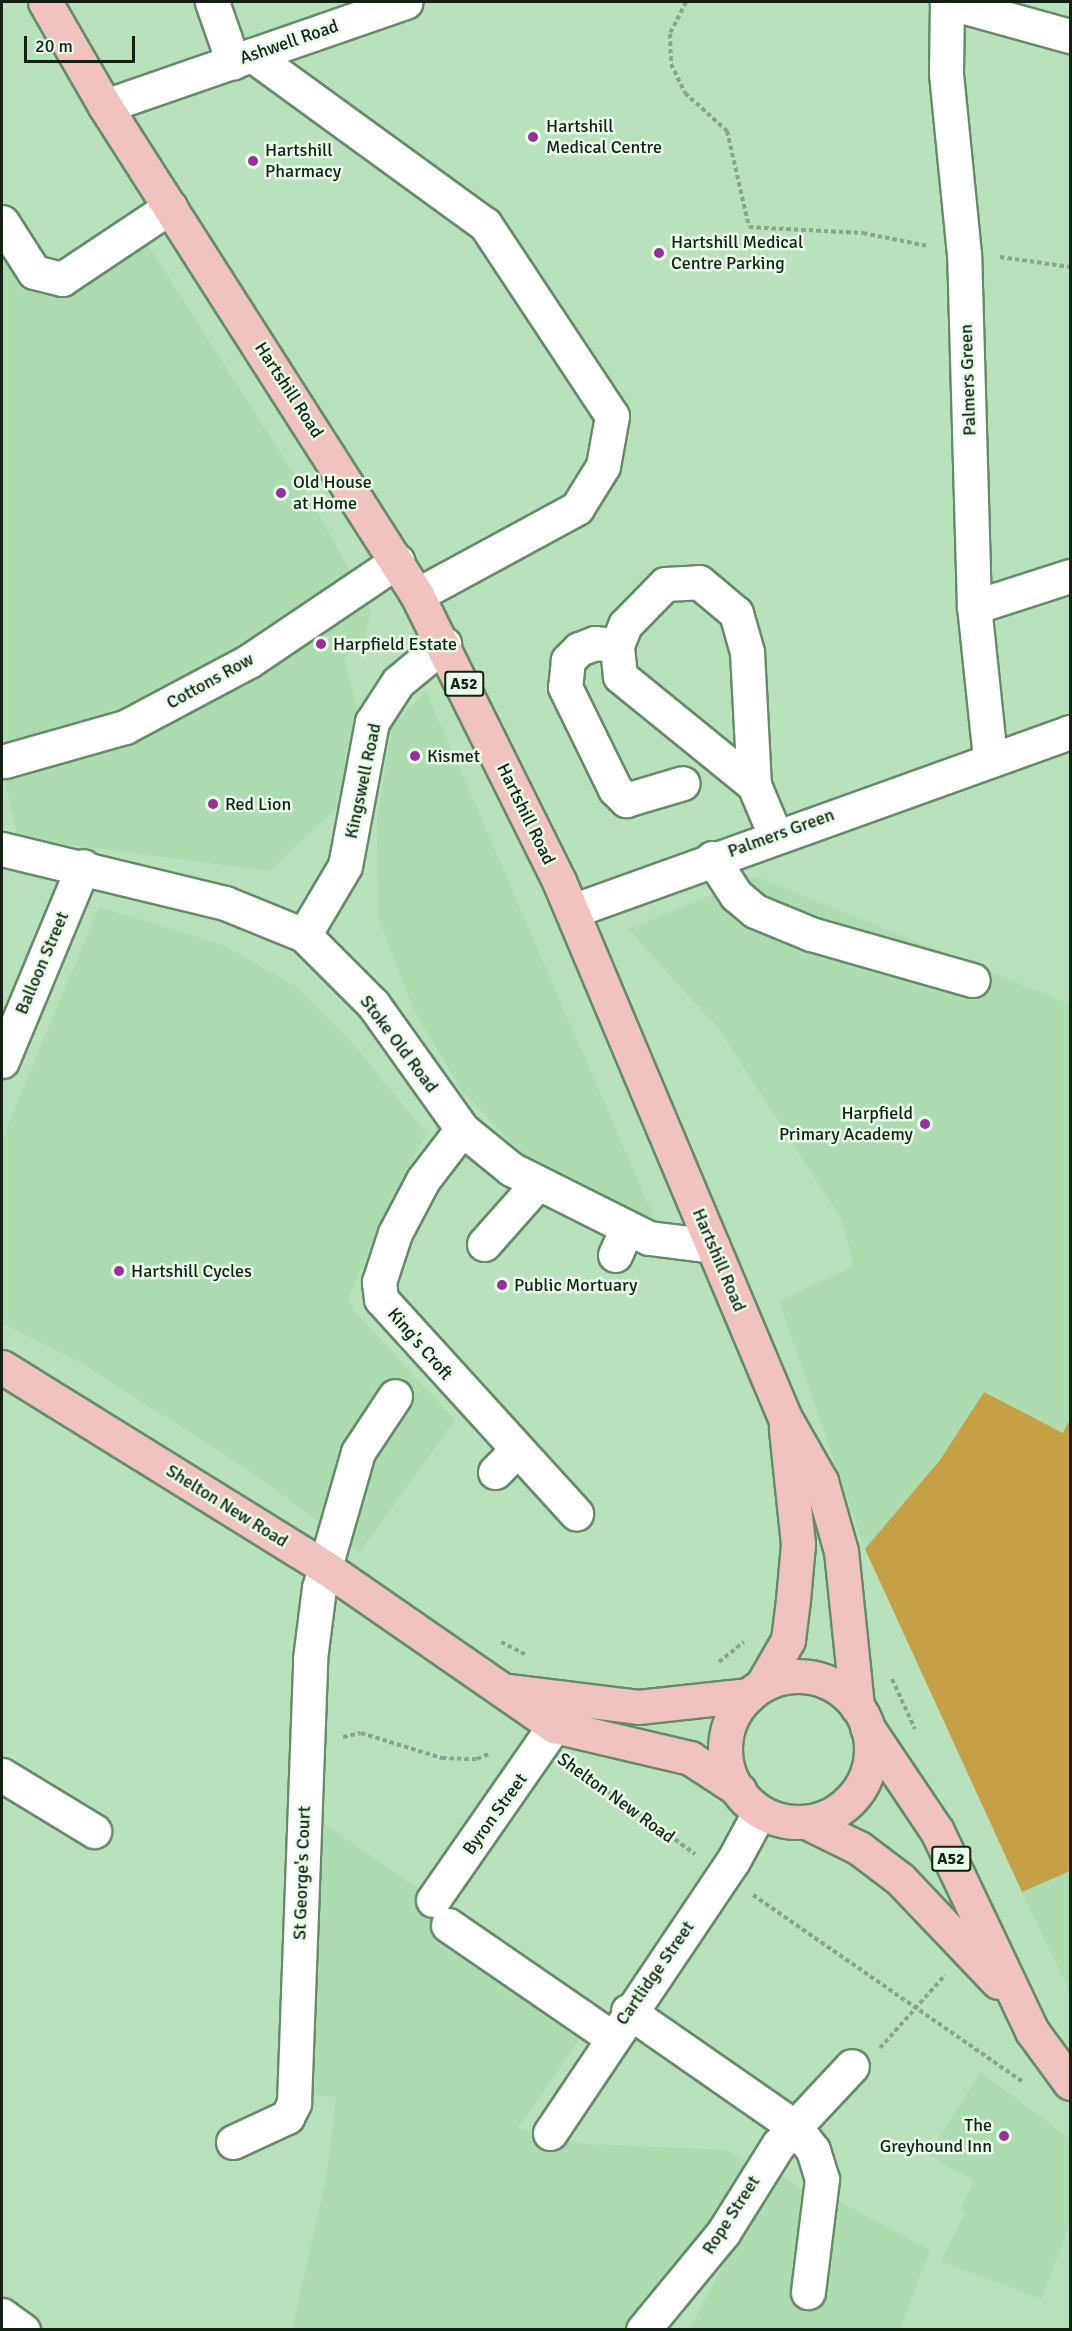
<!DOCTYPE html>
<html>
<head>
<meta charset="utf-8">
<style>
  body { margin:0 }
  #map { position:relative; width:1072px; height:2331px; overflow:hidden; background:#b9e1bc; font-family:Signika,sans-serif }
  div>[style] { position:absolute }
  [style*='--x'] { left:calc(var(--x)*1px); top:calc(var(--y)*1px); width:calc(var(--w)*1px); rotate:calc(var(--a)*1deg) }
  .built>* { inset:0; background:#addcb0 }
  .green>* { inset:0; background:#c5a047 }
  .path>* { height:4px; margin-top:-2px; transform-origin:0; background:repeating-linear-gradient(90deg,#86a789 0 4.5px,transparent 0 7.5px) }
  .roads { filter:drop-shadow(2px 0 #658b68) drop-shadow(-2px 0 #658b68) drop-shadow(0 2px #658b68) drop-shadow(0 -2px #658b68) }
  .minor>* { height:33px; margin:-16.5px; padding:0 16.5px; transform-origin:16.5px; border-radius:16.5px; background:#fff }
  .major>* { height:33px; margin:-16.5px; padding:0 16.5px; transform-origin:16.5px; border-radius:16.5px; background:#f0c3be }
  .major>.ring { margin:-16.5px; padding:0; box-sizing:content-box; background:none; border:33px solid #f0c3be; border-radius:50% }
  .dots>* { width:16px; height:16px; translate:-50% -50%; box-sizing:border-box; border:3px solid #e8fce9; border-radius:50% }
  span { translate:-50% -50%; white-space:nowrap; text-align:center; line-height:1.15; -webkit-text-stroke:5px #e8fce9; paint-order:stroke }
  .shield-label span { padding:2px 4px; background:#e8fce9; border:2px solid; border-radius:4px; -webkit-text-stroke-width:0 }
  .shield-label { font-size:16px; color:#122114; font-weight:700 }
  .street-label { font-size:18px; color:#122114 }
  .poi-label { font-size:18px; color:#122114 }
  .left { translate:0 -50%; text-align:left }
  .right { translate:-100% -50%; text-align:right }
  .frame { position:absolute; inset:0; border:3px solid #122114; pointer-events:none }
  .scale { position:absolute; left:24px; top:36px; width:111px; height:27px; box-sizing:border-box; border:3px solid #122114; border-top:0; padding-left:8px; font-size:18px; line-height:21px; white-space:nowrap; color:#122114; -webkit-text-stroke:4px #e8fce9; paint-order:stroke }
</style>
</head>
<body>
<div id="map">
  <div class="built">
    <i style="clip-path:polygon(141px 234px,316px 509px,371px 610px,365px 638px,344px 659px,357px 707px,340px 805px,269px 871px,18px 838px,2px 770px,2px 239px,28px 279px)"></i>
    <i style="clip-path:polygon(426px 691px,558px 996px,655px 1219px,607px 1202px,524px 1156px,461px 1090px,413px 1008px,378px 917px,377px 821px,392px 726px)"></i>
    <i style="clip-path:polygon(757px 877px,1070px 1004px,1070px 1419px,1063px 1433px,984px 1392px,940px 1460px,865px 1549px,779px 1301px,854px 1266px,842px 1220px,719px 1029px,628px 929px)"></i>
    <i style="clip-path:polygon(99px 907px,223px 945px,295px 986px,351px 1042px,426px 1133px,348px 1297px,355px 1312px,455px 1420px,360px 1552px,246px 1468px,78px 1361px,2px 1323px,2px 1139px)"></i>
    <i style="clip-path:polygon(319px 1820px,598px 2013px,518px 2128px,586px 2144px,726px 2150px,746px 2161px,729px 2196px,698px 2240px,655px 2297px,622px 2329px,292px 2330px,327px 2174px,336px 2097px,315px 2095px)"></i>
    <i style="clip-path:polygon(1070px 1871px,1070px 1992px,1022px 1892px)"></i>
    <i style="clip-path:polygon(980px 2072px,1070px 2139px,1070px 2225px,1041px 2299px,941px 2261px,966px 2212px,960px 2209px,974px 2181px,929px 2155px)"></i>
    <i style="clip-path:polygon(774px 2171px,808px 2194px,834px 2199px,930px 2250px,900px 2329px,689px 2330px)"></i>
  </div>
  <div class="green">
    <i style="clip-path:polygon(984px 1392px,1063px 1433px,1070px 1419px,1070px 1871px,1022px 1892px,865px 1549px,940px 1460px)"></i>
  </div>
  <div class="path">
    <i style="--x:686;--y:2;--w:36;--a:117"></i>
    <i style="--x:670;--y:34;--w:30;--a:88"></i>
    <i style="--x:671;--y:64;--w:32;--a:64"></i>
    <i style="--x:685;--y:93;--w:57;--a:42.1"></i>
    <i style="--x:727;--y:131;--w:98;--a:77.1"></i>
    <i style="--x:749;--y:227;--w:114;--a:3"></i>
    <i style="--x:863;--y:233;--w:66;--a:11.3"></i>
    <i style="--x:1000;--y:257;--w:71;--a:8.1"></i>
    <i style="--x:501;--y:1642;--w:28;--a:27"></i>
    <i style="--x:719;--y:1662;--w:32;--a:-39"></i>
    <i style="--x:892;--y:1679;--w:55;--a:65.3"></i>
    <i style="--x:343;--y:1737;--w:18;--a:-13"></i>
    <i style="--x:361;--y:1733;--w:85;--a:17.2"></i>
    <i style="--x:442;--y:1758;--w:35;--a:2"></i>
    <i style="--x:477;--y:1759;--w:13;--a:-23"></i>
    <i style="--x:577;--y:1770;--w:145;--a:35.4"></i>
    <i style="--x:753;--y:1895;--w:328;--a:34.7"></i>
    <i style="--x:880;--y:2048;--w:98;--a:-48.3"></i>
  </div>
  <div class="roads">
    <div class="minor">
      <i style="--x:212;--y:2;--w:64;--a:70.7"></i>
      <i style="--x:252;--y:55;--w:288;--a:36"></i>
      <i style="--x:485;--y:224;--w:230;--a:56.5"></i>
      <i style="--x:612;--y:416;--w:51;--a:100.2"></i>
      <i style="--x:603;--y:466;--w:49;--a:121.8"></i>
      <i style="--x:577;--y:508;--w:182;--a:151.5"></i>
      <i style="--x:105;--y:106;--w:318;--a:-19.1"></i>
      <i style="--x:2;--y:222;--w:59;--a:57.4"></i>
      <i style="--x:34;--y:272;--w:29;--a:14"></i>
      <i style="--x:62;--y:279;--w:130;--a:-33.7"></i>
      <i style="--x:974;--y:607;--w:101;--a:-17.9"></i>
      <i style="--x:617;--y:645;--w:22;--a:-175"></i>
      <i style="--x:595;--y:643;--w:17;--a:159"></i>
      <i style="--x:579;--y:649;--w:16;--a:135"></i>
      <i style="--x:568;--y:660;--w:27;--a:96"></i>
      <i style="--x:565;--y:687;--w:114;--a:63.9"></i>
      <i style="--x:615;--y:789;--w:16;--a:45"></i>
      <i style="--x:626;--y:800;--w:59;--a:-16.6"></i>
      <i style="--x:990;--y:758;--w:152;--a:-96"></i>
      <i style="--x:974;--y:607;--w:353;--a:-91.6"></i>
      <i style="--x:964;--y:254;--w:182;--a:-95.7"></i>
      <i style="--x:946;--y:73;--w:71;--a:-89.2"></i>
      <i style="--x:947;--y:2;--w:128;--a:15.5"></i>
      <i style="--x:5;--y:761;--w:125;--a:-15.8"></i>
      <i style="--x:125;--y:727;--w:140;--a:-28"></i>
      <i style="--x:249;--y:661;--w:179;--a:-34"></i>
      <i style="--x:754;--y:785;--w:173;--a:-140.9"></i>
      <i style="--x:620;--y:676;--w:31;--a:-96"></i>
      <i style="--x:617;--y:645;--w:22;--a:-68"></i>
      <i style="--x:625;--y:625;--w:57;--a:-45.7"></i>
      <i style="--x:665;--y:584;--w:34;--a:-3"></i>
      <i style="--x:699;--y:582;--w:48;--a:40"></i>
      <i style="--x:736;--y:613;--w:41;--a:74.2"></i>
      <i style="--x:747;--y:652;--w:133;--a:87"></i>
      <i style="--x:754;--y:785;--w:54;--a:67.2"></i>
      <i style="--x:2;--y:849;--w:229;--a:13.6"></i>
      <i style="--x:225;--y:903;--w:85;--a:22.1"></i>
      <i style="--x:304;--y:935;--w:98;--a:45"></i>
      <i style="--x:373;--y:1004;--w:153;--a:54.5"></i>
      <i style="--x:462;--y:1129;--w:63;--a:39.2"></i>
      <i style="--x:511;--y:1169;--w:154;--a:26.6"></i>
      <i style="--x:649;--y:1238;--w:64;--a:7.1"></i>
      <i style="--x:712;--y:858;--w:44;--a:57"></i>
      <i style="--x:736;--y:895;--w:25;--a:40"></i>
      <i style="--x:755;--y:911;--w:61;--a:22.3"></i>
      <i style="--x:811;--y:934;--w:168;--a:15.9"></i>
      <i style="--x:572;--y:911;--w:529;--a:-19.77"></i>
      <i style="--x:304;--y:935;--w:80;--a:-59.3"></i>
      <i style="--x:345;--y:866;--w:147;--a:-79.4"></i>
      <i style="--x:372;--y:722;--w:48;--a:-57"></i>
      <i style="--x:398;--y:682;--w:60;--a:-39.6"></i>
      <i style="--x:2;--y:1061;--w:211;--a:-67.4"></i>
      <i style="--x:462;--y:1129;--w:64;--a:127.4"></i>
      <i style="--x:423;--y:1180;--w:60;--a:117.8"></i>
      <i style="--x:395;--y:1233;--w:52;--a:108.1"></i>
      <i style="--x:379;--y:1282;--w:17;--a:83"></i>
      <i style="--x:381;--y:1299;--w:290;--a:47.7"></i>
      <i style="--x:484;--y:1244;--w:80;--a:-48.5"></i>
      <i style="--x:615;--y:1255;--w:30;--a:-66"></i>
      <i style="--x:495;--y:1472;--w:31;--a:-45"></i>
      <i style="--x:2;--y:1775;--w:108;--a:31.3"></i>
      <i style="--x:433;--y:1900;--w:212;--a:-55.2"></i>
      <i style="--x:448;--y:1925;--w:198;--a:34.5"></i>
      <i style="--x:628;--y:2011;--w:203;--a:34.8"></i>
      <i style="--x:795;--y:2127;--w:29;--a:52"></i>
      <i style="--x:813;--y:2150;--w:30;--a:73"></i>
      <i style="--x:822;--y:2179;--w:114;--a:97.1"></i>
      <i style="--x:550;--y:2133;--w:328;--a:-56.1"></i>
      <i style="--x:733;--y:1861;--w:55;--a:-61.6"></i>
      <i style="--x:233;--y:2142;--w:60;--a:-24.8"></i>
      <i style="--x:287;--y:2117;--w:16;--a:-63"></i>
      <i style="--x:294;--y:2103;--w:444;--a:-87.9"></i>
      <i style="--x:310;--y:1659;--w:72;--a:-82.8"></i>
      <i style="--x:319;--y:1588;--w:141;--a:-74"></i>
      <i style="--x:358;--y:1452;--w:67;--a:-56.5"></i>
      <i style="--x:2;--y:2315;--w:26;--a:36"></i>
      <i style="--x:643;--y:2330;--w:126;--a:-50.5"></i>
      <i style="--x:723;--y:2233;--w:104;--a:-58"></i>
      <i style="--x:778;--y:2145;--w:108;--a:-46.9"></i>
    </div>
    <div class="major">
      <i style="--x:45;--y:2;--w:120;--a:60"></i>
      <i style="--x:105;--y:106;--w:580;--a:57.46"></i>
      <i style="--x:417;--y:595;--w:319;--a:63.6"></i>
      <i style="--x:559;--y:881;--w:583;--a:67.18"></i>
      <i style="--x:785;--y:1418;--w:73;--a:60.3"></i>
      <i style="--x:821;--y:1481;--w:73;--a:74.1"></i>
      <i style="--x:841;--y:1551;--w:157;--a:84.1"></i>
      <i style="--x:2;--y:1367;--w:381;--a:31.8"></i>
      <i style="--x:326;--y:1568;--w:277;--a:34.7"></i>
      <i style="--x:554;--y:1726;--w:140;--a:13.2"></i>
      <i style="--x:690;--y:1758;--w:59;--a:33.1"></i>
      <i class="ring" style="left:725px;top:1676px;width:113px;height:113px"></i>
      <i style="--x:762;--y:1685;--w:52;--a:-60"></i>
      <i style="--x:788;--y:1640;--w:40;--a:-82.9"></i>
      <i style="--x:793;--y:1600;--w:56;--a:-84.9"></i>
      <i style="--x:798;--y:1544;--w:116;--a:-96"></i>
      <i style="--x:510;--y:1691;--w:129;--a:7.1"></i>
      <i style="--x:638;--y:1707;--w:112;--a:-6.2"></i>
      <i style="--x:867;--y:1727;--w:125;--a:56.1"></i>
      <i style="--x:937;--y:1831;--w:221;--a:64.6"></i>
      <i style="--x:1032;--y:2031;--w:64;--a:53.8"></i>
      <i style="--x:806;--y:1822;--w:59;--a:26.1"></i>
      <i style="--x:859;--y:1848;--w:51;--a:37.1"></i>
      <i style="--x:900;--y:1879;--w:142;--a:46.4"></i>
    </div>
  </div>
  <div class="dots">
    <i style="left:533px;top:137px;background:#953198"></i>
    <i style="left:253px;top:161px;background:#953198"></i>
    <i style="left:659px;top:253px;background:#953198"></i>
    <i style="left:281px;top:493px;background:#953198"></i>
    <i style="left:321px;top:644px;background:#953198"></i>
    <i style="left:415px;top:756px;background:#953198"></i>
    <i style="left:213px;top:804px;background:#953198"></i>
    <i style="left:925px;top:1124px;background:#953198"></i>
    <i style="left:119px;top:1271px;background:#953198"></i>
    <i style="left:502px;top:1285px;background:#953198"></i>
    <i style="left:1004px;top:2136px;background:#953198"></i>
  </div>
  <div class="shield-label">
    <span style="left:464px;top:684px">A52</span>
    <span style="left:951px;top:1859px">A52</span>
  </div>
  <div class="street-label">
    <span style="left:289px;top:42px;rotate:-19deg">Ashwell Road</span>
    <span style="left:968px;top:380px;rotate:-92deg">Palmers Green</span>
    <span style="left:289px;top:390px;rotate:57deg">Hartshill Road</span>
    <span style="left:210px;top:681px;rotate:-29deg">Cottons Row</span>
    <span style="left:363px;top:781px;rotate:-78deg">Kingswell Road</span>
    <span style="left:526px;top:814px;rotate:64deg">Hartshill Road</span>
    <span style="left:781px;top:833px;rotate:-20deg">Palmers Green</span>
    <span style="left:42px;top:963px;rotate:-67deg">Balloon Street</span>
    <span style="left:399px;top:1044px;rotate:53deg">Stoke Old Road</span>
    <span style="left:719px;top:1260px;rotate:67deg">Hartshill Road</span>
    <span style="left:420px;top:1344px;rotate:49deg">King's Croft</span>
    <span style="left:227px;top:1506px;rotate:32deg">Shelton New Road</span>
    <span style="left:616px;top:1798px;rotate:36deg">Shelton New Road</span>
    <span style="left:495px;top:1814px;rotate:-54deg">Byron Street</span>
    <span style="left:302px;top:1873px;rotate:-88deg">St George's Court</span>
    <span style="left:655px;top:1973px;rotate:-55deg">Cartlidge Street</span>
    <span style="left:731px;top:2215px;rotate:-57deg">Rope Street</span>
  </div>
  <div class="poi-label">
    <span class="left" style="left:546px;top:137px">Hartshill<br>Medical Centre</span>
    <span class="left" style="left:265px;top:161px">Hartshill<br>Pharmacy</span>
    <span class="left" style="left:671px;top:253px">Hartshill Medical<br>Centre Parking</span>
    <span class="left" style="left:293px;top:493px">Old House<br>at Home</span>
    <span class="left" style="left:333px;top:644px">Harpfield Estate</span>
    <span class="left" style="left:427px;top:756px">Kismet</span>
    <span class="left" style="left:225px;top:804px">Red Lion</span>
    <span class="right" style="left:913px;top:1124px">Harpfield<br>Primary Academy</span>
    <span class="left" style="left:131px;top:1271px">Hartshill Cycles</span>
    <span class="left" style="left:514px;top:1285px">Public Mortuary</span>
    <span class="right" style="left:992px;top:2136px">The<br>Greyhound Inn</span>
  </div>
  <div class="frame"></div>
  <div class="scale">20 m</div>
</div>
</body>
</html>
